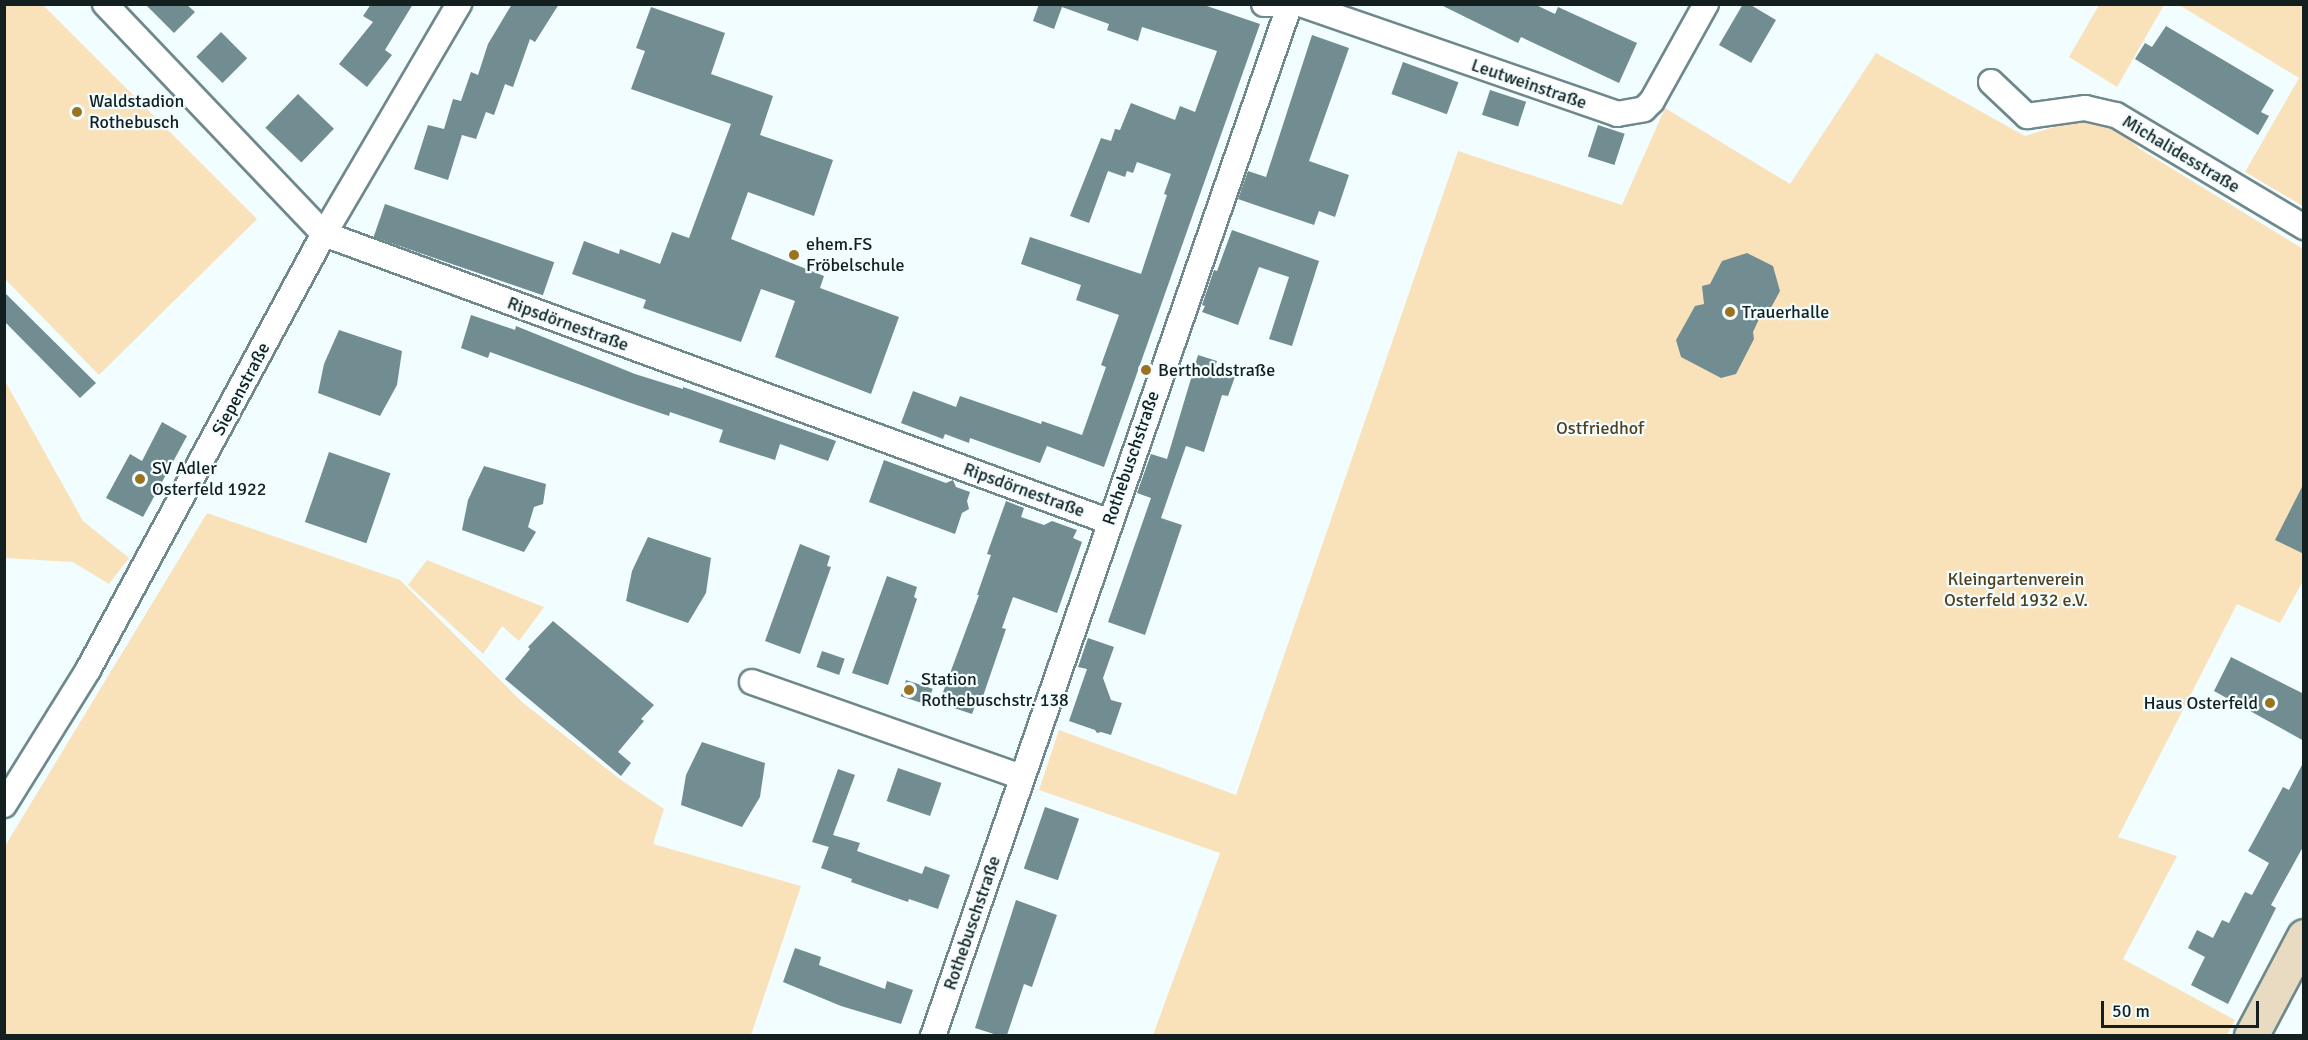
<!DOCTYPE html>
<html>
<head>
<meta charset="utf-8">
<style>
  body { margin:0 }
  #map { position:relative; width:2308px; height:1040px; overflow:hidden; background:#f1fdff; font-family:Signika,sans-serif }
  div>[style] { position:absolute }
  [style*='--x'] { left:calc(var(--x)*1px); top:calc(var(--y)*1px); width:calc(var(--w)*1px); rotate:calc(var(--a)*1deg) }
  .green>* { inset:0; background:#f9e2ba }
  .building>* { inset:0; background:#728d91; transform-origin:0 0 }
  .roads { filter:drop-shadow(2px 0 #6e888c) drop-shadow(-2px 0 #6e888c) drop-shadow(0 2px #6e888c) drop-shadow(0 -2px #6e888c) }
  .street>* { height:24px; margin:-12px; padding:0 12px; transform-origin:12px; border-radius:12px; background:#fff }
  .secondary>* { height:33px; margin:-16.5px; padding:0 16.5px; transform-origin:16.5px; border-radius:16.5px; background:#e8dbc1 }
  .dots>* { width:16px; height:16px; translate:-50% -50%; box-sizing:border-box; border:3px solid #f1fdff; border-radius:50% }
  span { translate:-50% -50%; white-space:nowrap; text-align:center; line-height:1.15; -webkit-text-stroke:4.5px #f1fdff; paint-order:stroke }
  .street-label { font-size:18px; color:#141f20 }
  .poi-label { font-size:18px; color:#141f20 }
  .left { translate:0 -50%; text-align:left }
  .right { translate:-100% -50%; text-align:right }
  .park-label { font-size:18px; color:#523f1c }
  .frame { position:absolute; inset:0; border:6px solid #141f20; pointer-events:none }
  .scale { position:absolute; left:2101px; top:1001px; width:158px; height:27px; box-sizing:border-box; border:3px solid #141f20; border-top:0; padding-left:8px; font-size:18px; line-height:21px; white-space:nowrap; color:#141f20; -webkit-text-stroke:4px #f1fdff; paint-order:stroke }
</style>
</head>
<body>
<div id="map">
  <div class="green">
    <i style="clip-path:polygon(4px 5px,43px 5px,257px 219px,99px 375px,5px 279px)"></i>
    <i style="clip-path:polygon(2099px 5px,2164px 5px,2117px 87px,2069px 57px)"></i>
    <i style="clip-path:polygon(2179px 5px,2303px 5px,2303px 206px,2245px 172px,2299px 78px)"></i>
    <i style="clip-path:polygon(1876px 53px,2025px 136px,2074px 121px,2116px 127px,2140px 149px,2303px 249px,2303px 581px,2280px 623px,2237px 604px,2118px 837px,2177px 856px,2123px 959px,2235px 1020px,2227px 1035px,1153px 1035px,1220px 853px,1039px 790px,1059px 730px,1236px 795px,1458px 151px,1622px 205px,1665px 108px,1790px 184px)"></i>
    <i style="clip-path:polygon(4px 379px,83px 521px,129px 558px,109px 584px,73px 562px,5px 558px)"></i>
    <i style="clip-path:polygon(207px 513px,400px 580px,522px 702px,621px 780px,664px 809px,653px 844px,801px 886px,751px 1035px,5px 1035px,5px 846px)"></i>
    <i style="clip-path:polygon(427px 560px,536px 604px,544px 607px,519px 641px,502px 626px,483px 654px,408px 585px)"></i>
  </div>
  <div class="building">
    <i style="clip-path:polygon(145px 4px,186px 4px,195px 12px,174px 33px)"></i>
    <i style="clip-path:polygon(371px 4px,413px 4px,385px 50px,392px 55px,367px 87px,339px 64px,373px 22px,363px 16px)"></i>
    <i style="clip-path:polygon(512px 4px,559px 4px,535px 42px,530px 39px,513px 87px,505px 84px,494px 115px,486px 112px,476px 139px,462px 135px,448px 180px,414px 169px,428px 125px,444px 129px,453px 99px,461px 101px,471px 72px,478px 75px,488px 44px)"></i>
    <i style="clip-path:polygon(1039px 4px,1201px 4px,1260px 24px,1104px 467px,1047px 446px,1040px 463px,970px 438px,969px 443px,945px 434px,943px 439px,901px 423px,913px 391px,956px 407px,960px 396px,1041px 424px,1042px 421px,1082px 435px,1106px 367px,1101px 365px,1119px 315px,1076px 300px,1081px 285px,1021px 264px,1030px 237px,1141px 274px,1167px 195px,1164px 194px,1171px 174px,1137px 162px,1133px 173px,1127px 171px,1125px 177px,1108px 171px,1089px 223px,1070px 216px,1101px 138px,1111px 141px,1115px 129px,1120px 130px,1131px 103px,1175px 120px,1180px 106px,1195px 112px,1217px 51px,1142px 27px,1138px 41px,1107px 30px,1109px 24px,1062px 7px,1054px 29px,1033px 21px)"></i>
    <i style="clip-path:polygon(1439px 4px,1534px 4px,1555px 14px,1558px 7px,1637px 43px,1619px 83px,1521px 37px,1518px 43px)"></i>
    <i style="clip-path:polygon(1743px 4px,1749px 4px,1776px 20px,1751px 63px,1719px 45px)"></i>
    <i style="clip-path:polygon(651px 7px,725px 33px,711px 74px,773px 96px,760px 135px,833px 160px,814px 216px,748px 192px,731px 239px,824px 276px,820px 288px,899px 317px,871px 394px,775px 357px,795px 301px,761px 289px,741px 342px,643px 308px,646px 300px,572px 274px,584px 241px,619px 254px,620px 249px,660px 264px,672px 232px,689px 238px,731px 124px,631px 89px,645px 51px,636px 48px)"></i>
    <i style="clip-path:polygon(2166px 26px,2274px 90px,2261px 112px,2269px 116px,2258px 135px,2135px 59px,2145px 43px,2152px 47px)"></i>
    <i style="left:221px;top:32px;width:37px;height:35px;rotate:45deg"></i>
    <i style="clip-path:polygon(1312px 35px,1349px 48px,1309px 161px,1349px 175px,1335px 217px,1319px 211px,1314px 225px,1238px 199px,1248px 171px,1266px 177px)"></i>
    <i style="left:1403px;top:62px;width:59px;height:34px;rotate:20deg"></i>
    <i style="left:1490px;top:90px;width:38px;height:26px;rotate:18deg"></i>
    <i style="left:298px;top:94px;width:50px;height:47px;rotate:44deg"></i>
    <i style="left:1598px;top:125px;width:28px;height:33px;rotate:18deg"></i>
    <i style="left:385px;top:204px;width:179px;height:35px;rotate:19deg"></i>
    <i style="clip-path:polygon(1232px 230px,1319px 261px,1292px 346px,1269px 339px,1289px 277px,1259px 267px,1238px 325px,1202px 312px,1205px 306px,1202px 305px,1214px 270px,1217px 271px)"></i>
    <i style="clip-path:polygon(1747px 253px,1773px 266px,1780px 291px,1766px 317px,1759px 319px,1753px 332px,1754px 339px,1736px 374px,1721px 378px,1681px 357px,1676px 340px,1695px 306px,1704px 304px,1702px 286px,1710px 284px,1722px 261px)"></i>
    <i style="clip-path:polygon(4px 292px,96px 383px,80px 398px,4px 321px)"></i>
    <i style="clip-path:polygon(471px 315px,515px 330px,516px 326px,635px 374px,683px 389px,683px 387px,836px 441px,828px 461px,780px 444px,775px 460px,719px 442px,723px 430px,670px 412px,669px 416px,625px 401px,490px 352px,488px 358px,461px 348px)"></i>
    <i style="clip-path:polygon(339px 330px,402px 351px,397px 385px,380px 416px,318px 393px,324px 364px)"></i>
    <i style="clip-path:polygon(1198px 355px,1217px 361px,1215px 367px,1236px 374px,1228px 396px,1222px 395px,1204px 452px,1186px 446px,1173px 483px,1161px 518px,1182px 525px,1145px 635px,1108px 622px,1151px 498px,1137px 493px,1151px 454px,1167px 459px)"></i>
    <i style="clip-path:polygon(162px 422px,187px 436px,143px 517px,106px 498px,130px 454px,142px 461px)"></i>
    <i style="left:329px;top:452px;width:65px;height:74px;rotate:19deg"></i>
    <i style="clip-path:polygon(884px 460px,946px 483px,953px 480px,956px 487px,970px 492px,967px 501px,969px 509px,962px 513px,955px 534px,869px 502px)"></i>
    <i style="clip-path:polygon(484px 466px,546px 484px,543px 504px,534px 507px,528px 527px,536px 532px,524px 552px,462px 530px,468px 500px)"></i>
    <i style="clip-path:polygon(2304px 483px,2304px 554px,2275px 540px)"></i>
    <i style="clip-path:polygon(1006px 501px,1024px 508px,1021px 517px,1044px 525px,1052px 521px,1077px 530px,1073px 538px,1082px 542px,1057px 613px,1013px 597px,1002px 628px,1006px 629px,980px 705px,976px 703px,972px 714px,939px 703px,979px 595px,977px 595px,991px 555px,987px 554px)"></i>
    <i style="clip-path:polygon(648px 537px,711px 558px,706px 593px,688px 623px,626px 601px,632px 571px)"></i>
    <i style="clip-path:polygon(800px 544px,830px 556px,827px 566px,831px 567px,800px 654px,765px 641px)"></i>
    <i style="clip-path:polygon(887px 576px,917px 587px,914px 597px,917px 599px,888px 685px,852px 673px)"></i>
    <i style="clip-path:polygon(553px 621px,654px 705px,641px 719px,644px 721px,618px 752px,631px 763px,621px 776px,505px 679px,530px 649px,528px 647px)"></i>
    <i style="clip-path:polygon(1088px 638px,1114px 647px,1103px 678px,1111px 700px,1122px 703px,1111px 735px,1101px 732px,1097px 733px,1095px 730px,1069px 721px,1087px 669px,1078px 667px)"></i>
    <i style="left:822px;top:651px;width:24px;height:17px;rotate:19deg"></i>
    <i style="clip-path:polygon(2231px 657px,2304px 694px,2304px 741px,2214px 691px)"></i>
    <i style="left:906px;top:680px;width:28px;height:17px;rotate:18deg"></i>
    <i style="clip-path:polygon(702px 742px,765px 763px,760px 797px,742px 827px,681px 805px,686px 775px)"></i>
    <i style="clip-path:polygon(2304px 761px,2304px 845px,2271px 905px,2276px 908px,2228px 1004px,2191px 985px,2205px 957px,2188px 948px,2197px 930px,2213px 938px,2222px 920px,2229px 923px,2245px 892px,2252px 895px,2269px 863px,2248px 851px,2283px 787px,2289px 790px)"></i>
    <i style="left:898px;top:768px;width:46px;height:35px;rotate:19deg"></i>
    <i style="clip-path:polygon(838px 769px,855px 775px,833px 835px,860px 843px,857px 851px,922px 874px,925px 866px,950px 875px,938px 909px,909px 899px,908px 902px,851px 882px,852px 879px,821px 868px,833px 836px,829px 847px,812px 842px)"></i>
    <i style="left:1045px;top:807px;width:36px;height:65px;rotate:19deg"></i>
    <i style="clip-path:polygon(1016px 900px,1057px 915px,1032px 987px,1024px 984px,1007px 1035px,997px 1035px,975px 1028px)"></i>
    <i style="clip-path:polygon(795px 948px,821px 957px,819px 965px,885px 989px,887px 981px,913px 990px,901px 1024px,841px 1006px,783px 982px)"></i>
  </div>
  <div class="roads">
    <div class="street">
      <i style="--x:105;--y:4;--w:318;--a:46.4"></i>
      <i style="--x:324;--y:234;--w:837;--a:20.12"></i>
      <i style="--x:1264;--y:4;--w:11;--a:0"></i>
      <i style="--x:1300;--y:4;--w:336;--a:19.1"></i>
      <i style="--x:1617;--y:114;--w:27;--a:-10"></i>
      <i style="--x:1644;--y:109;--w:11;--a:-45"></i>
      <i style="--x:1652;--y:101;--w:111;--a:-60.9"></i>
      <i style="--x:1991;--y:82;--w:50;--a:43.4"></i>
      <i style="--x:2027;--y:116;--w:59;--a:-7.9"></i>
      <i style="--x:2085;--y:108;--w:32;--a:13"></i>
      <i style="--x:2116;--y:115;--w:219;--a:30.8"></i>
      <i style="--x:752;--y:682;--w:286;--a:19.4"></i>
      <i style="--x:4;--y:805;--w:159;--a:-58.1"></i>
      <i style="--x:88;--y:670;--w:496;--a:-61.6"></i>
      <i style="--x:324;--y:234;--w:267;--a:-59.6"></i>
      <i style="--x:933;--y:1036;--w:1092;--a:-70.92"></i>
    </div>
    <div class="secondary">
      <i style="--x:2251;--y:1036;--w:113;--a:-62.1"></i>
    </div>
  </div>
  <div class="dots">
    <i style="left:77px;top:112px;background:#9b731f"></i>
    <i style="left:794px;top:255px;background:#9b731f"></i>
    <i style="left:1730px;top:312px;background:#9b731f"></i>
    <i style="left:1146px;top:370px;background:#9b731f"></i>
    <i style="left:140px;top:479px;background:#9b731f"></i>
    <i style="left:909px;top:690px;background:#9b731f"></i>
    <i style="left:2270px;top:703px;background:#9b731f"></i>
  </div>
  <div class="street-label">
    <span style="left:1529px;top:84px;rotate:19deg">Leutweinstraße</span>
    <span style="left:2181px;top:154px;rotate:31deg">Michalidesstraße</span>
    <span style="left:568px;top:324px;rotate:20deg">Ripsdörnestraße</span>
    <span style="left:241px;top:389px;rotate:-62deg">Siepenstraße</span>
    <span style="left:1131px;top:458px;rotate:-71deg">Rothebuschstraße</span>
    <span style="left:1024px;top:490px;rotate:20deg">Ripsdörnestraße</span>
    <span style="left:972px;top:923px;rotate:-71deg">Rothebuschstraße</span>
  </div>
  <div class="poi-label">
    <span class="left" style="left:89px;top:112px">Waldstadion<br>Rothebusch</span>
    <span class="left" style="left:806px;top:255px">ehem.FS<br>Fröbelschule</span>
    <span class="left" style="left:1742px;top:312px">Trauerhalle</span>
    <span class="left" style="left:1158px;top:370px">Bertholdstraße</span>
    <span class="left" style="left:152px;top:479px">SV Adler<br>Osterfeld 1922</span>
    <span class="left" style="left:921px;top:690px">Station<br>Rothebuschstr. 138</span>
    <span class="right" style="left:2258px;top:703px">Haus Osterfeld</span>
  </div>
  <div class="park-label">
    <span style="left:1600px;top:428px">Ostfriedhof</span>
    <span style="left:2016px;top:590px">Kleingartenverein<br>Osterfeld 1932 e.V.</span>
  </div>
  <div class="frame"></div>
  <div class="scale">50 m</div>
</div>
</body>
</html>
